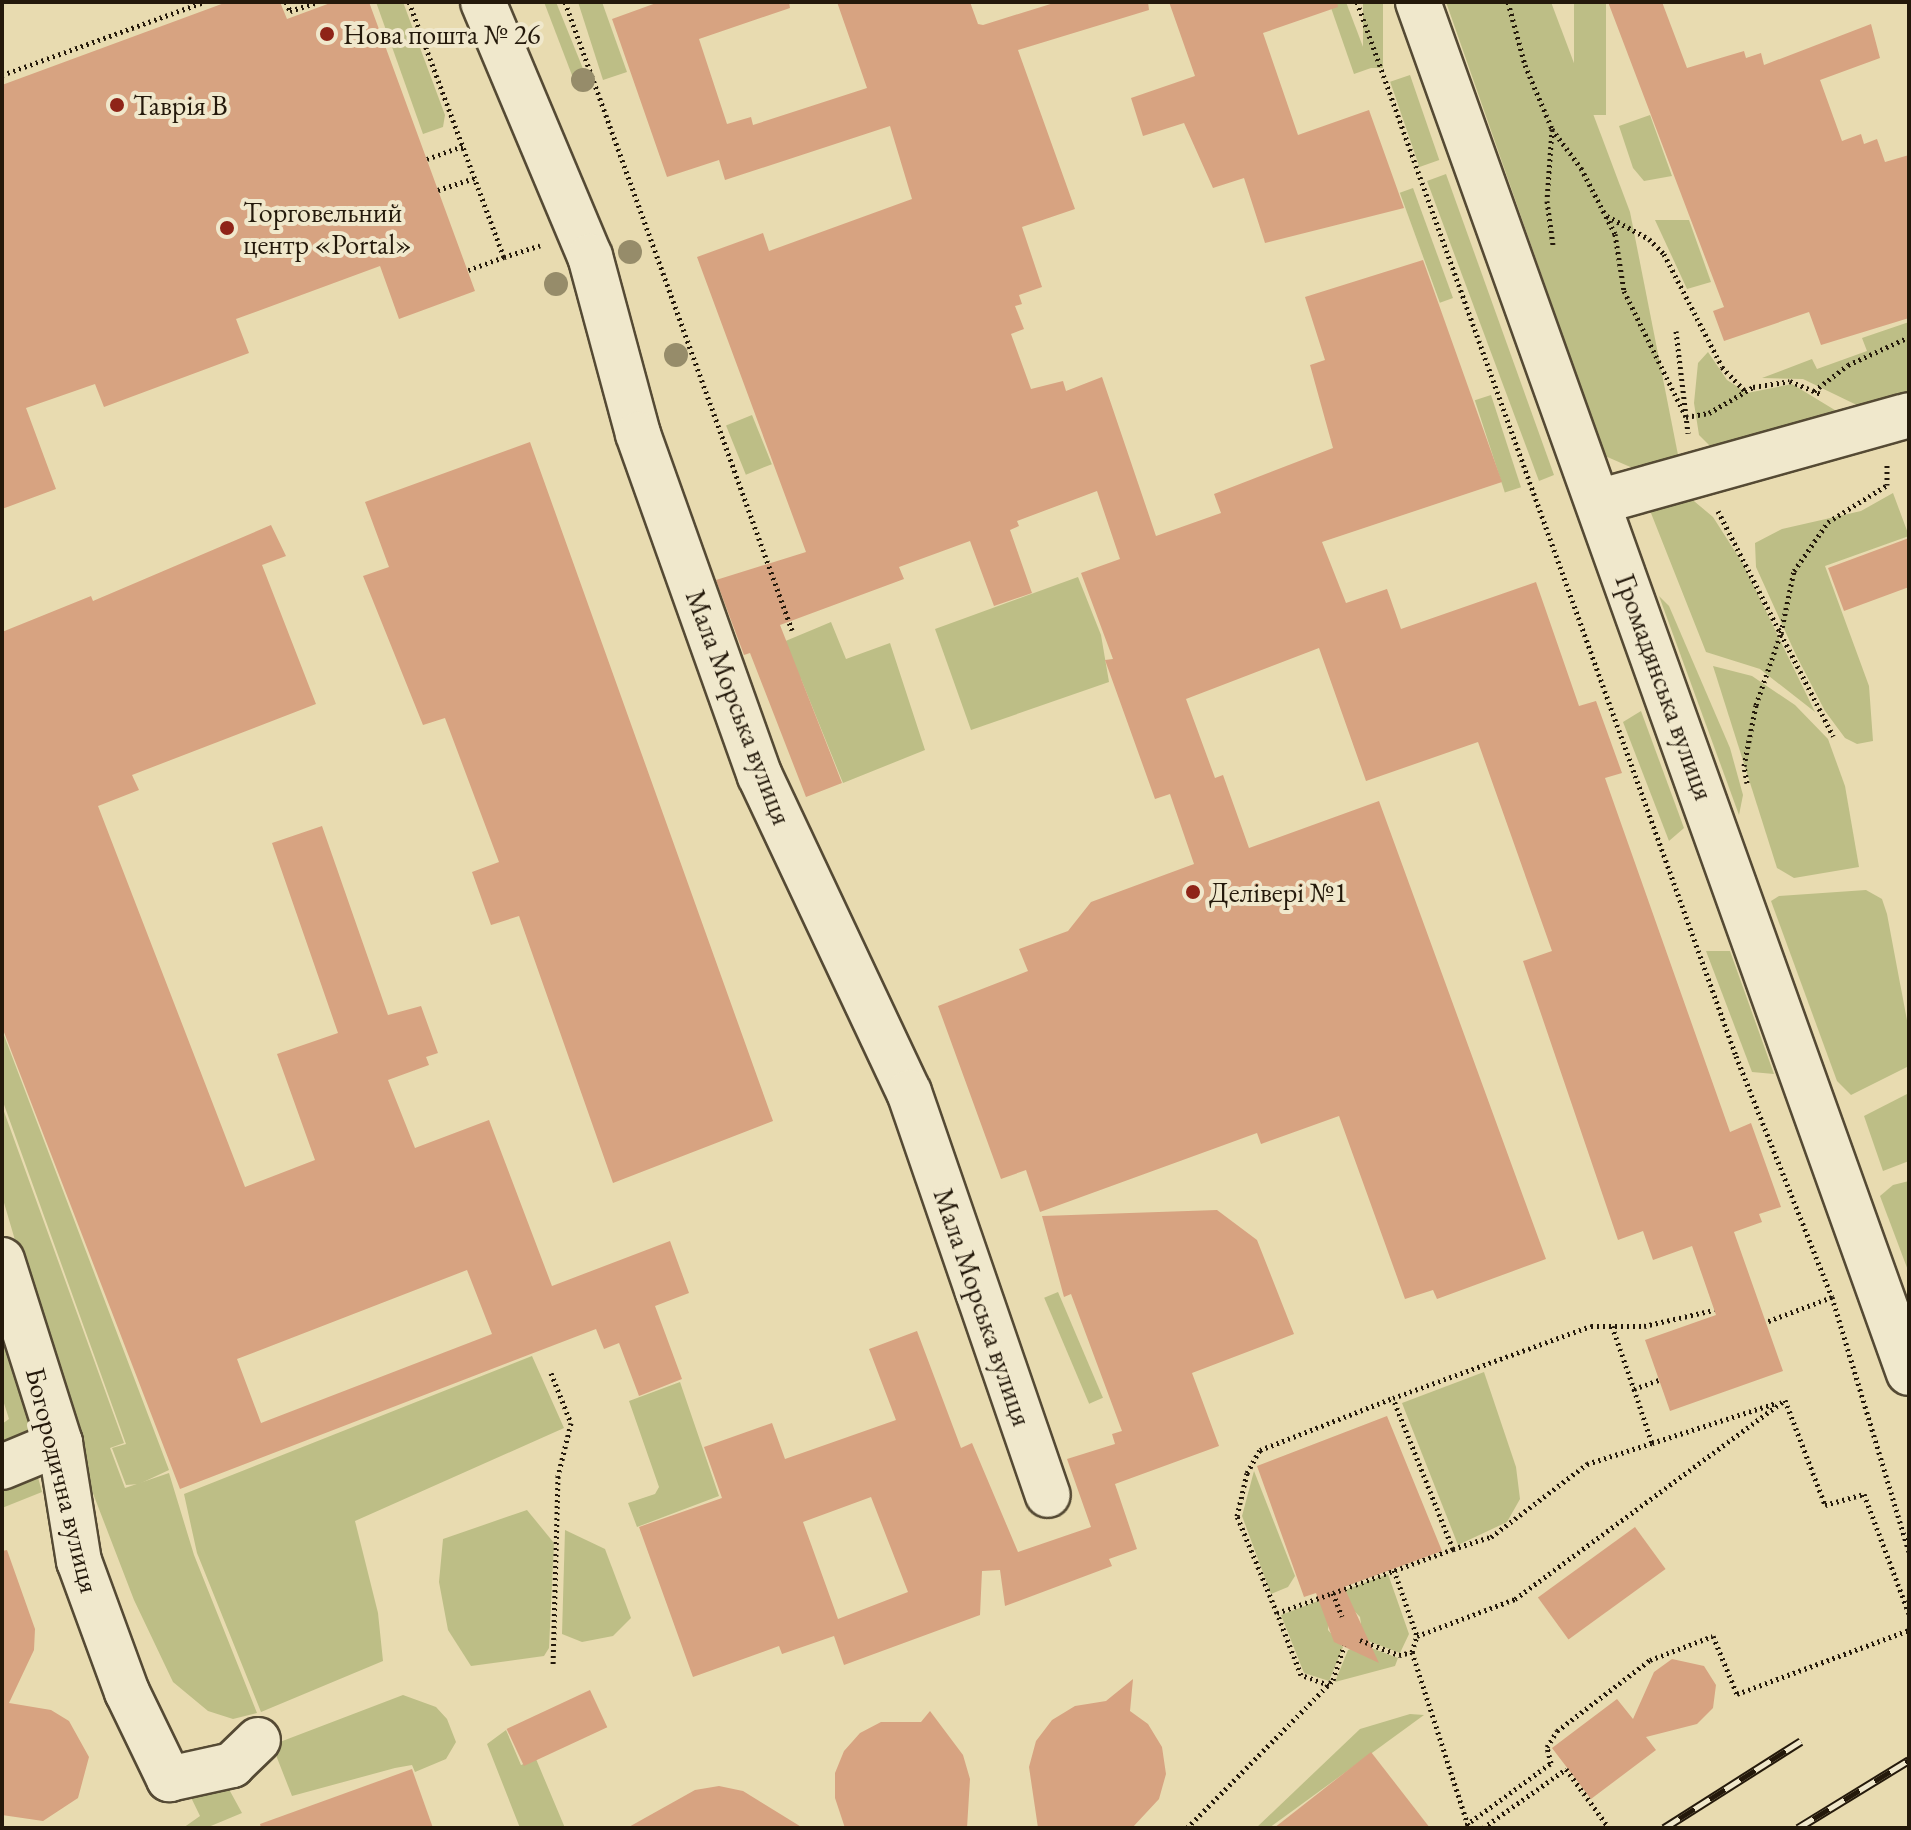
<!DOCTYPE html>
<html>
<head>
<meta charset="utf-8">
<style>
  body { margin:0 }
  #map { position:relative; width:1911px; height:1830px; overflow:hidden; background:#e8dbb0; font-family:"EB Garamond",serif }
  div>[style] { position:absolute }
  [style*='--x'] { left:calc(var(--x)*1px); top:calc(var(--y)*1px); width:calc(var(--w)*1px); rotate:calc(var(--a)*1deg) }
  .green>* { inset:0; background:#bdbe86; transform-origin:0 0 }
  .building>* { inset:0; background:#d7a381; transform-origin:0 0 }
  .path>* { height:5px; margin-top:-2.5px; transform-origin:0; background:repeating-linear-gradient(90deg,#24190b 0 2px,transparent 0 6px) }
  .roads { filter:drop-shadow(2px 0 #554a34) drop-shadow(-2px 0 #554a34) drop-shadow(0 2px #554a34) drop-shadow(0 -2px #554a34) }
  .minor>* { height:44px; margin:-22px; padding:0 22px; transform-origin:22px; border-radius:22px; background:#f0e8cc }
  .rail>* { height:9px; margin-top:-4.5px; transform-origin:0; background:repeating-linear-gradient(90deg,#f0e8cc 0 18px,#24190b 0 36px); box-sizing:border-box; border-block:2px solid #24190b }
  .trees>* { width:24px; height:24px; margin:-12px; border-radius:50%; background:#968c6a }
  .dots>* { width:22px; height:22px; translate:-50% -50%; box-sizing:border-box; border:4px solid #f0e8cc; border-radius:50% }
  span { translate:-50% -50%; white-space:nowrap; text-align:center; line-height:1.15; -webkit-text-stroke:8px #f0e8cc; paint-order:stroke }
  .poi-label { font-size:28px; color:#24190b }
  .left { translate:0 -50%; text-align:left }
  .street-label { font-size:28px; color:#24190b }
  .frame { position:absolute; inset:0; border:4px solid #24190b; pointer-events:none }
</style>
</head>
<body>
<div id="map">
  <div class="green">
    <i style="clip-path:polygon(376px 2px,403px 2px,445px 115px,443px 127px,423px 134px)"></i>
    <i style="clip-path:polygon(544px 2px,556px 2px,590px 86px,578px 91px)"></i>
    <i style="clip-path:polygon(578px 2px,602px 2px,627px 72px,603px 80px)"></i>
    <i style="clip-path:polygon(1329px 2px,1346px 2px,1371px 68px,1354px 74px)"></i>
    <i style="left:1363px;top:2px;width:20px;height:66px"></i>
    <i style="clip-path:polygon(1446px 2px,1551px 2px,1630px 212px,1679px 460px,1635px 469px,1605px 456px)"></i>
    <i style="left:1574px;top:2px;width:32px;height:113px"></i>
    <i style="left:1410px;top:75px;width:90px;height:21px;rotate:71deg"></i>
    <i style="clip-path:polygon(1650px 115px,1672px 176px,1644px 181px,1633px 168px,1619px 126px)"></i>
    <i style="clip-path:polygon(1446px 174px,1554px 475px,1539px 481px,1427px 181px)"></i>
    <i style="left:1413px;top:188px;width:117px;height:14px;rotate:70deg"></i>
    <i style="clip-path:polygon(1655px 220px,1689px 220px,1711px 282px,1687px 289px)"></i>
    <i style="clip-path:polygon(1909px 322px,1909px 395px,1865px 409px,1803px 379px,1762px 378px,1812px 359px,1817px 369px,1867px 351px,1862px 338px)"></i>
    <i style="clip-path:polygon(1708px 352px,1727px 380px,1747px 393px,1792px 384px,1843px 415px,1716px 452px,1699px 435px,1694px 403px,1698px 363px)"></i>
    <i style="left:1491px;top:395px;width:97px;height:17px;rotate:72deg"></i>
    <i style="left:752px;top:415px;width:53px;height:28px;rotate:68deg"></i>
    <i style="clip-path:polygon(1682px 491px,1713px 517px,1743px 564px,1815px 712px,1760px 669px,1706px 652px,1647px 503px)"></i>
    <i style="clip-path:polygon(1893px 493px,1909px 536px,1825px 566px,1869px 686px,1873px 741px,1857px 744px,1845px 738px,1825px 711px,1796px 655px,1756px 567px,1755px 543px,1782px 529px,1861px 511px)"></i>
    <i style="clip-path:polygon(1078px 577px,1101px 635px,1109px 682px,971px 730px,935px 629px)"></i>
    <i style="clip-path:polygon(1659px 596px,1669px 606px,1730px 748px,1743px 795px,1739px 815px)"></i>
    <i style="clip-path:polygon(831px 622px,846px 659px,890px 643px,925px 750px,843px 783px,801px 679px,776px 645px)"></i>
    <i style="clip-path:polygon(1713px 666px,1752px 676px,1795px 705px,1828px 739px,1845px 786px,1859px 867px,1794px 878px,1777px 868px)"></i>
    <i style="clip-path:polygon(1641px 711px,1684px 828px,1669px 841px,1623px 722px)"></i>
    <i style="clip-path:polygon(1866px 890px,1882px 899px,1887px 914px,1909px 1031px,1909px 1066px,1851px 1095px,1837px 1081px,1771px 901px,1779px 896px)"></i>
    <i style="clip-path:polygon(1706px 951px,1730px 951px,1774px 1074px,1752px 1072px)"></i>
    <i style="clip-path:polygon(2px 1030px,169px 1470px,139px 1484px,126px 1485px,112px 1448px,126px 1444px,2px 1099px)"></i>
    <i style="clip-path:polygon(1909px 1093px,1909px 1161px,1883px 1171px,1864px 1116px)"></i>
    <i style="clip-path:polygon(2px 1106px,124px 1443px,110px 1448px,125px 1488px,169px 1473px,194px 1555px,257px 1713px,233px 1719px,208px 1711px,173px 1682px,134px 1600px,79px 1457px,2px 1196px)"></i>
    <i style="clip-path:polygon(1909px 1181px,1909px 1273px,1880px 1196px,1893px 1185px)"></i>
    <i style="left:1058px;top:1292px;width:115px;height:15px;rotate:67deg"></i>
    <i style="clip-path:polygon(7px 1345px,33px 1421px,30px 1436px,2px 1451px,2px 1424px,9px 1419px,2px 1397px,2px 1348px)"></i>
    <i style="clip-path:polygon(532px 1356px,564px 1428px,355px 1521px,378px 1613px,383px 1661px,261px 1712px,197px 1553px,184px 1494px)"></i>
    <i style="clip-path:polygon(1484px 1372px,1516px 1467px,1520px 1499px,1507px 1522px,1458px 1545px,1402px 1403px)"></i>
    <i style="clip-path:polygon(680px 1382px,719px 1496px,637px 1527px,628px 1503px,655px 1494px,659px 1487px,629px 1401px)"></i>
    <i style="clip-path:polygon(36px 1470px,42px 1492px,2px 1508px,2px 1484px)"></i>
    <i style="clip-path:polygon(1254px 1471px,1295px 1576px,1288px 1587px,1271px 1594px,1242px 1516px)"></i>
    <i style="clip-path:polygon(527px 1510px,554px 1543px,549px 1648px,544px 1656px,471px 1666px,448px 1630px,439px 1582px,443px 1539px)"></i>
    <i style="clip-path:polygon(565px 1530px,605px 1549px,631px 1618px,613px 1636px,582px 1642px,562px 1634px)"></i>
    <i style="clip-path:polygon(1388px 1574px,1409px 1634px,1400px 1653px,1363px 1639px,1360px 1617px,1337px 1593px)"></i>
    <i style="clip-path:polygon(1331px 1596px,1328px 1630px,1343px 1647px,1329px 1681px,1304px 1673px,1281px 1615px)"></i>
    <i style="clip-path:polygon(1363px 1645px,1398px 1658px,1395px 1666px,1335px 1682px,1348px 1650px)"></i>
    <i style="clip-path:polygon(403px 1695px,436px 1707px,447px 1719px,456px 1742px,446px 1759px,415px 1772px,412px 1765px,395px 1768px,292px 1796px,272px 1745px)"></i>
    <i style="clip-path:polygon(1410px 1714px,1424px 1715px,1269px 1828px,1256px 1828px,1360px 1729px)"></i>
    <i style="clip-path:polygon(506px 1730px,521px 1765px,536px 1759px,565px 1828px,520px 1828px,487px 1744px)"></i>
    <i style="clip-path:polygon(219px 1771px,242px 1813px,206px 1828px,183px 1828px,200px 1816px,184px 1783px)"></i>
  </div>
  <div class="building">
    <i style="clip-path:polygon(227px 2px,280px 2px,287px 19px,333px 2px,369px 2px,475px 291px,399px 319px,380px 266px,236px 319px,249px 353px,104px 407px,95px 384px,26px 408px,56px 489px,2px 509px,2px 85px)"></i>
    <i style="clip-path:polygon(659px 2px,789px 2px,790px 8px,699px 39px,727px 124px,751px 117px,753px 125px,867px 88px,837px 2px,970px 2px,978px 24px,983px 25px,1057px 2px,1148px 2px,1149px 10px,1018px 50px,1075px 209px,1022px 227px,1042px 287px,1019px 295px,1022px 304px,1015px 306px,1024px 329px,1011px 334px,1031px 389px,1063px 381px,1066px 391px,1102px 377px,1156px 536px,1221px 513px,1214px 494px,1333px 448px,1310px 365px,1325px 360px,1305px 297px,1423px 260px,1502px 482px,1322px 542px,1346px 603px,1387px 589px,1401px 629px,1536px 582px,1579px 706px,1596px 701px,1622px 773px,1605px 778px,1730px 1132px,1751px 1123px,1781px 1207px,1759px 1214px,1762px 1222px,1734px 1232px,1783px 1371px,1670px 1411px,1645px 1340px,1716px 1315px,1692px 1246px,1653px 1260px,1643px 1231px,1618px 1240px,1523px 961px,1552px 951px,1478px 742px,1366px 781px,1319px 648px,1186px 699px,1215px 778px,1223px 775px,1249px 848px,1379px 801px,1546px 1259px,1437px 1299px,1433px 1290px,1405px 1299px,1339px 1116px,1261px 1144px,1257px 1133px,1040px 1212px,1026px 1170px,1001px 1179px,938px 1006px,1028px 971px,1019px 949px,1068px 931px,1091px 902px,1194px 864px,1170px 794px,1155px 799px,1105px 660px,1113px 659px,1081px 573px,1120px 559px,1097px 491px,1017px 521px,1019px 526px,1010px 530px,1032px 593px,994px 606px,970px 541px,899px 567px,904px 579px,780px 625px,842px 783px,806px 797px,750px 653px,744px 655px,716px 580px,806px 552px,697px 257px,763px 233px,769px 251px,912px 199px,890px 126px,725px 180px,719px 160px,667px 177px,612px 19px)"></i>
    <i style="clip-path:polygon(1169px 2px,1337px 2px,1338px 7px,1263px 33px,1298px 135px,1369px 110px,1404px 208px,1265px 243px,1244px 178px,1213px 188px,1184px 123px,1143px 136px,1131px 98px,1195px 76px)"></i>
    <i style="clip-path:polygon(1608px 2px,1662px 2px,1687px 68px,1744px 51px,1746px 58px,1761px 53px,1764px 65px,1871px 24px,1880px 58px,1820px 80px,1842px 141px,1861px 134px,1864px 144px,1877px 139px,1885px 162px,1909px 155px,1909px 318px,1821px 345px,1809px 312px,1724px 341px,1713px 311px,1724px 307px)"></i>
    <i style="clip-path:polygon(530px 442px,773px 1121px,613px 1183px,519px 916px,491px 925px,472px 872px,499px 862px,445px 718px,423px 725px,363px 576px,389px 567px,365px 502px)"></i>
    <i style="clip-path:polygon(evenodd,271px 525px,286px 556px,262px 565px,316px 704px,132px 775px,139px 790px,98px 806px,245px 1187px,315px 1160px,277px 1054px,338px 1033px,272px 843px,322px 826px,388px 1015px,421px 1006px,438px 1053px,426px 1057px,429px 1065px,388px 1080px,415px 1148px,489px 1120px,552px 1286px,670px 1241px,689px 1293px,655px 1306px,682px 1379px,639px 1396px,619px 1343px,604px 1349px,596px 1329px,180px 1489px,2px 1027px,2px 632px,91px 596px,93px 601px,271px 525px,467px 1270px,492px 1334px,261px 1423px,237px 1359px,467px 1270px)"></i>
    <i style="clip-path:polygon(1909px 538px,1909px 587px,1844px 611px,1828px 568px)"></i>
    <i style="clip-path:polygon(evenodd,1217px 1210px,1257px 1240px,1294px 1334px,1192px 1373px,1219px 1446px,1115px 1484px,1137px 1549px,1109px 1559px,1112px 1566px,1005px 1606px,1000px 1570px,982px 1571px,980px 1615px,844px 1665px,834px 1636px,782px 1654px,779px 1646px,693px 1677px,639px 1527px,722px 1498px,704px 1447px,772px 1423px,785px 1459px,896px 1420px,869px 1349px,917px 1331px,961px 1448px,972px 1443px,1018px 1552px,1091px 1527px,1067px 1459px,1115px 1444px,1112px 1434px,1122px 1431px,1071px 1294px,1064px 1297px,1042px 1216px,1217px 1210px,871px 1497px,908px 1592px,838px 1619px,803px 1522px,871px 1497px)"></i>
    <i style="clip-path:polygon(1387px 1416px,1442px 1551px,1344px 1587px,1379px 1663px,1334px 1642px,1316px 1593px,1304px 1597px,1257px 1466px)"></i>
    <i style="left:1635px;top:1527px;width:52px;height:120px;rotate:54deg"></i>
    <i style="clip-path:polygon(7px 1550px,35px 1629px,34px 1650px,9px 1703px,51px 1710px,69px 1721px,89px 1757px,78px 1798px,43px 1821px,2px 1815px,2px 1551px)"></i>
    <i style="clip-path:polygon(1672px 1659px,1704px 1666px,1716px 1685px,1713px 1708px,1697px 1724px,1646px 1737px,1656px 1750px,1591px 1799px,1552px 1748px,1617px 1699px,1633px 1719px,1654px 1672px)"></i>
    <i style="clip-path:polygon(1133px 1679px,1130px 1711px,1148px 1724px,1162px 1747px,1166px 1774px,1159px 1799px,1132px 1828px,1038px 1828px,1029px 1767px,1036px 1741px,1052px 1720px,1075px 1706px,1106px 1701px)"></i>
    <i style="left:590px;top:1690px;width:41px;height:92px;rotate:65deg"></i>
    <i style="clip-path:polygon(930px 1711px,963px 1755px,970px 1779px,967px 1828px,845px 1828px,835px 1798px,835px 1773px,844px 1751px,860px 1733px,881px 1722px,921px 1722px)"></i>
    <i style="clip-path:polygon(1371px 1752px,1430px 1828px,1274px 1828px)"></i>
    <i style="clip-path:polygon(412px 1769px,433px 1828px,261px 1828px,260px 1824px)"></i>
    <i style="clip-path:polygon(719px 1786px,743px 1791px,803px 1828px,627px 1828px,695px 1790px)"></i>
  </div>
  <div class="path">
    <i style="--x:286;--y:2;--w:10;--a:66"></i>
    <i style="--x:290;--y:11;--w:29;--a:-18"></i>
    <i style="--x:409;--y:2;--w:272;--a:69.6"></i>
    <i style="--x:504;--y:257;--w:38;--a:160"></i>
    <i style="--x:565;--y:2;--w:668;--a:70.13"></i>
    <i style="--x:1357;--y:2;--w:1120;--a:70.22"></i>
    <i style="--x:1736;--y:1056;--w:259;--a:68.3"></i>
    <i style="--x:1832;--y:1297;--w:71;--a:159.3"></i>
    <i style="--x:1508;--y:2;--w:65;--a:74.9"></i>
    <i style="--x:1525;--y:65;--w:69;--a:67.1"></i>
    <i style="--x:1552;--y:129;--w:72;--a:94"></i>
    <i style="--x:1547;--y:201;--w:44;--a:82.2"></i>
    <i style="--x:2;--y:75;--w:215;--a:-19.9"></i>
    <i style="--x:1552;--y:129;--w:49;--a:53.4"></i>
    <i style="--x:1581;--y:168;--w:74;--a:62.7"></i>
    <i style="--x:1615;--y:234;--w:58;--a:81"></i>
    <i style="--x:1624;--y:291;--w:140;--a:63.8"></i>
    <i style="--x:1686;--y:417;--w:23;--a:-10"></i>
    <i style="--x:1709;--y:413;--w:51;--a:-30.6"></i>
    <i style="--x:1753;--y:387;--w:37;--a:-9"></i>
    <i style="--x:1790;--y:381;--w:34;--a:23"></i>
    <i style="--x:427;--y:159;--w:38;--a:-20"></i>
    <i style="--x:438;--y:190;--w:39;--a:-18"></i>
    <i style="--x:1607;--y:216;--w:48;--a:28.7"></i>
    <i style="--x:1649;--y:239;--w:21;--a:45"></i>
    <i style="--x:1664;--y:254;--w:127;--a:62.8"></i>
    <i style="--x:1722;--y:367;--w:35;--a:46"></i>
    <i style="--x:504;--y:257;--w:38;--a:-18"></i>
    <i style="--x:1676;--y:331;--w:103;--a:83.3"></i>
    <i style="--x:1814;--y:391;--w:43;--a:-37.4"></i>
    <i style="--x:1848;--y:365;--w:67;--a:-24.7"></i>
    <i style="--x:1718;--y:511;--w:253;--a:62.9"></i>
    <i style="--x:1747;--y:783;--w:17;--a:-100"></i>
    <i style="--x:1744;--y:766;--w:62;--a:-78.9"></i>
    <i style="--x:1756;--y:705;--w:76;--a:-70.9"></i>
    <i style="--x:1781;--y:633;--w:63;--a:-78.2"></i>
    <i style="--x:1794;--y:571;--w:60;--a:-55.2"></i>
    <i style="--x:1828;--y:522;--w:70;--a:-32.1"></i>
    <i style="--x:1887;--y:485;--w:21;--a:-90"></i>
    <i style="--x:1832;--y:1297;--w:266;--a:73.2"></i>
    <i style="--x:1612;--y:1326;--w:67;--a:70.8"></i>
    <i style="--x:1634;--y:1389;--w:27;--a:-20"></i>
    <i style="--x:551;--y:1373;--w:54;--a:68.2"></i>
    <i style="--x:571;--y:1423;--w:55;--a:103.8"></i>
    <i style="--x:558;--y:1476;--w:191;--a:91.5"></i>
    <i style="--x:1634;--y:1389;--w:57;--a:71.6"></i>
    <i style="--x:1652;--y:1443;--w:130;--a:-17.9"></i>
    <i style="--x:1785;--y:1400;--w:112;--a:69.1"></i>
    <i style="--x:1825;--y:1505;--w:41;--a:-15.8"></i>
    <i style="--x:1864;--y:1494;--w:128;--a:69.4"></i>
    <i style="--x:1453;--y:1549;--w:40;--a:-18"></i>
    <i style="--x:1491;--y:1537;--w:121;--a:-37.2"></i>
    <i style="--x:1587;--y:1464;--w:68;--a:-17.9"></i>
    <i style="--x:1394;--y:1570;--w:70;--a:70.8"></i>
    <i style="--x:1333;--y:1593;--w:128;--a:-20.1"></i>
    <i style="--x:1453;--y:1549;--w:162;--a:-111.7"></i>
    <i style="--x:1393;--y:1398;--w:211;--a:-20"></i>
    <i style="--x:1591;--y:1326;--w:53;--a:0"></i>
    <i style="--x:1644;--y:1326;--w:72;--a:-12.9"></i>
    <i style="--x:1277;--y:1613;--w:105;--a:-112.4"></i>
    <i style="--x:1237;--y:1516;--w:44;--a:-76.9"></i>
    <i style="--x:1247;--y:1473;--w:26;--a:-61"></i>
    <i style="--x:1260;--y:1450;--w:143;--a:-21.4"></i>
    <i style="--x:1360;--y:1640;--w:42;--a:21"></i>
    <i style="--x:1399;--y:1655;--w:13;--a:-13"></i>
    <i style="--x:1412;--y:1652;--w:17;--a:-73"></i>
    <i style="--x:1417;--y:1636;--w:105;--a:-20.7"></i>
    <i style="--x:1515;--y:1599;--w:335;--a:-36.4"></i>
    <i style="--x:1412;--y:1652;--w:185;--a:72.1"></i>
    <i style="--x:1329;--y:1685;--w:30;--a:-160"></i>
    <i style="--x:1301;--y:1675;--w:66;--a:-111.2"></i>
    <i style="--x:1277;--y:1613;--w:59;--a:-19.7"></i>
    <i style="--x:1333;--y:1593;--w:25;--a:69"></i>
    <i style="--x:1466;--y:1825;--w:105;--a:-36.1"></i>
    <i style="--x:1551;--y:1763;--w:16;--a:-104"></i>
    <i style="--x:1547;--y:1747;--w:19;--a:-58"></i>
    <i style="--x:1557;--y:1731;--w:117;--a:-37.4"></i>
    <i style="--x:1650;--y:1660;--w:67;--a:-20.9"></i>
    <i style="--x:1713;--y:1636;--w:63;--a:67.5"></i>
    <i style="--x:1737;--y:1694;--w:184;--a:-20.4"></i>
    <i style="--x:1187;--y:1828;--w:208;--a:-45.4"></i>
    <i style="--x:1333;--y:1680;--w:36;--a:-72"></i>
    <i style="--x:1483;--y:1828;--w:102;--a:-35.4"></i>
    <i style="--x:1566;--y:1769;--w:73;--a:53.9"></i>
  </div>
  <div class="roads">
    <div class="minor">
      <i style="--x:483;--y:2;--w:276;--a:67.2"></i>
      <i style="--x:590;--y:256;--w:184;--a:74.9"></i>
      <i style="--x:638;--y:434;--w:363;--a:70.4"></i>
      <i style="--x:760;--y:776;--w:349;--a:64.8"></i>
      <i style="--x:909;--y:1092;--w:426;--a:71"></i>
      <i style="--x:1418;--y:2;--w:1456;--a:70.3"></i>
      <i style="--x:1598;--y:502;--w:323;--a:-15.6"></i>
      <i style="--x:2;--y:1260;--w:192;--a:72.4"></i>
      <i style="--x:60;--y:1443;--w:120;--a:80.9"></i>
      <i style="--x:79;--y:1561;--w:140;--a:69.9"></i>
      <i style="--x:127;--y:1692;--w:97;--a:64.2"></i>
      <i style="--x:169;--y:1779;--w:65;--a:-12.5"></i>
      <i style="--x:232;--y:1765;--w:36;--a:-44"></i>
      <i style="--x:2;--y:1467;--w:63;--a:-22.5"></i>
    </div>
  </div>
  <div class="rail">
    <i style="--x:1664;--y:1828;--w:162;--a:-32.4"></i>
    <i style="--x:1798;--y:1828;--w:130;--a:-31.5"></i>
  </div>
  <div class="trees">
    <i style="left:583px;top:80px"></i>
    <i style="left:630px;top:252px"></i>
    <i style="left:556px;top:284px"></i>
    <i style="left:676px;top:355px"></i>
  </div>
  <div class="dots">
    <i style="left:327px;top:34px;background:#8f2418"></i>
    <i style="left:117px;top:105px;background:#8f2418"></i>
    <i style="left:227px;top:228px;background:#8f2418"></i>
    <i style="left:1193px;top:892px;background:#8f2418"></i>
  </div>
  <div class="poi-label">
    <span class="left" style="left:343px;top:34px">Нова пошта № 26</span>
    <span class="left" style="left:133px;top:105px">Таврія В</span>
    <span class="left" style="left:243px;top:228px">Торговельний<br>центр «Portal»</span>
    <span class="left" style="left:1209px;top:892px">Делівері №1</span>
  </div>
  <div class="street-label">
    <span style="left:1665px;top:687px;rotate:70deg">Громадянська вулиця</span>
    <span style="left:739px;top:707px;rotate:69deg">Мала Морська вулиця</span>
    <span style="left:983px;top:1307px;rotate:71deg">Мала Морська вулиця</span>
    <span style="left:63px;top:1480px;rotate:76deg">Богородична вулиця</span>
  </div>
  <div class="frame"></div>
</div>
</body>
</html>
